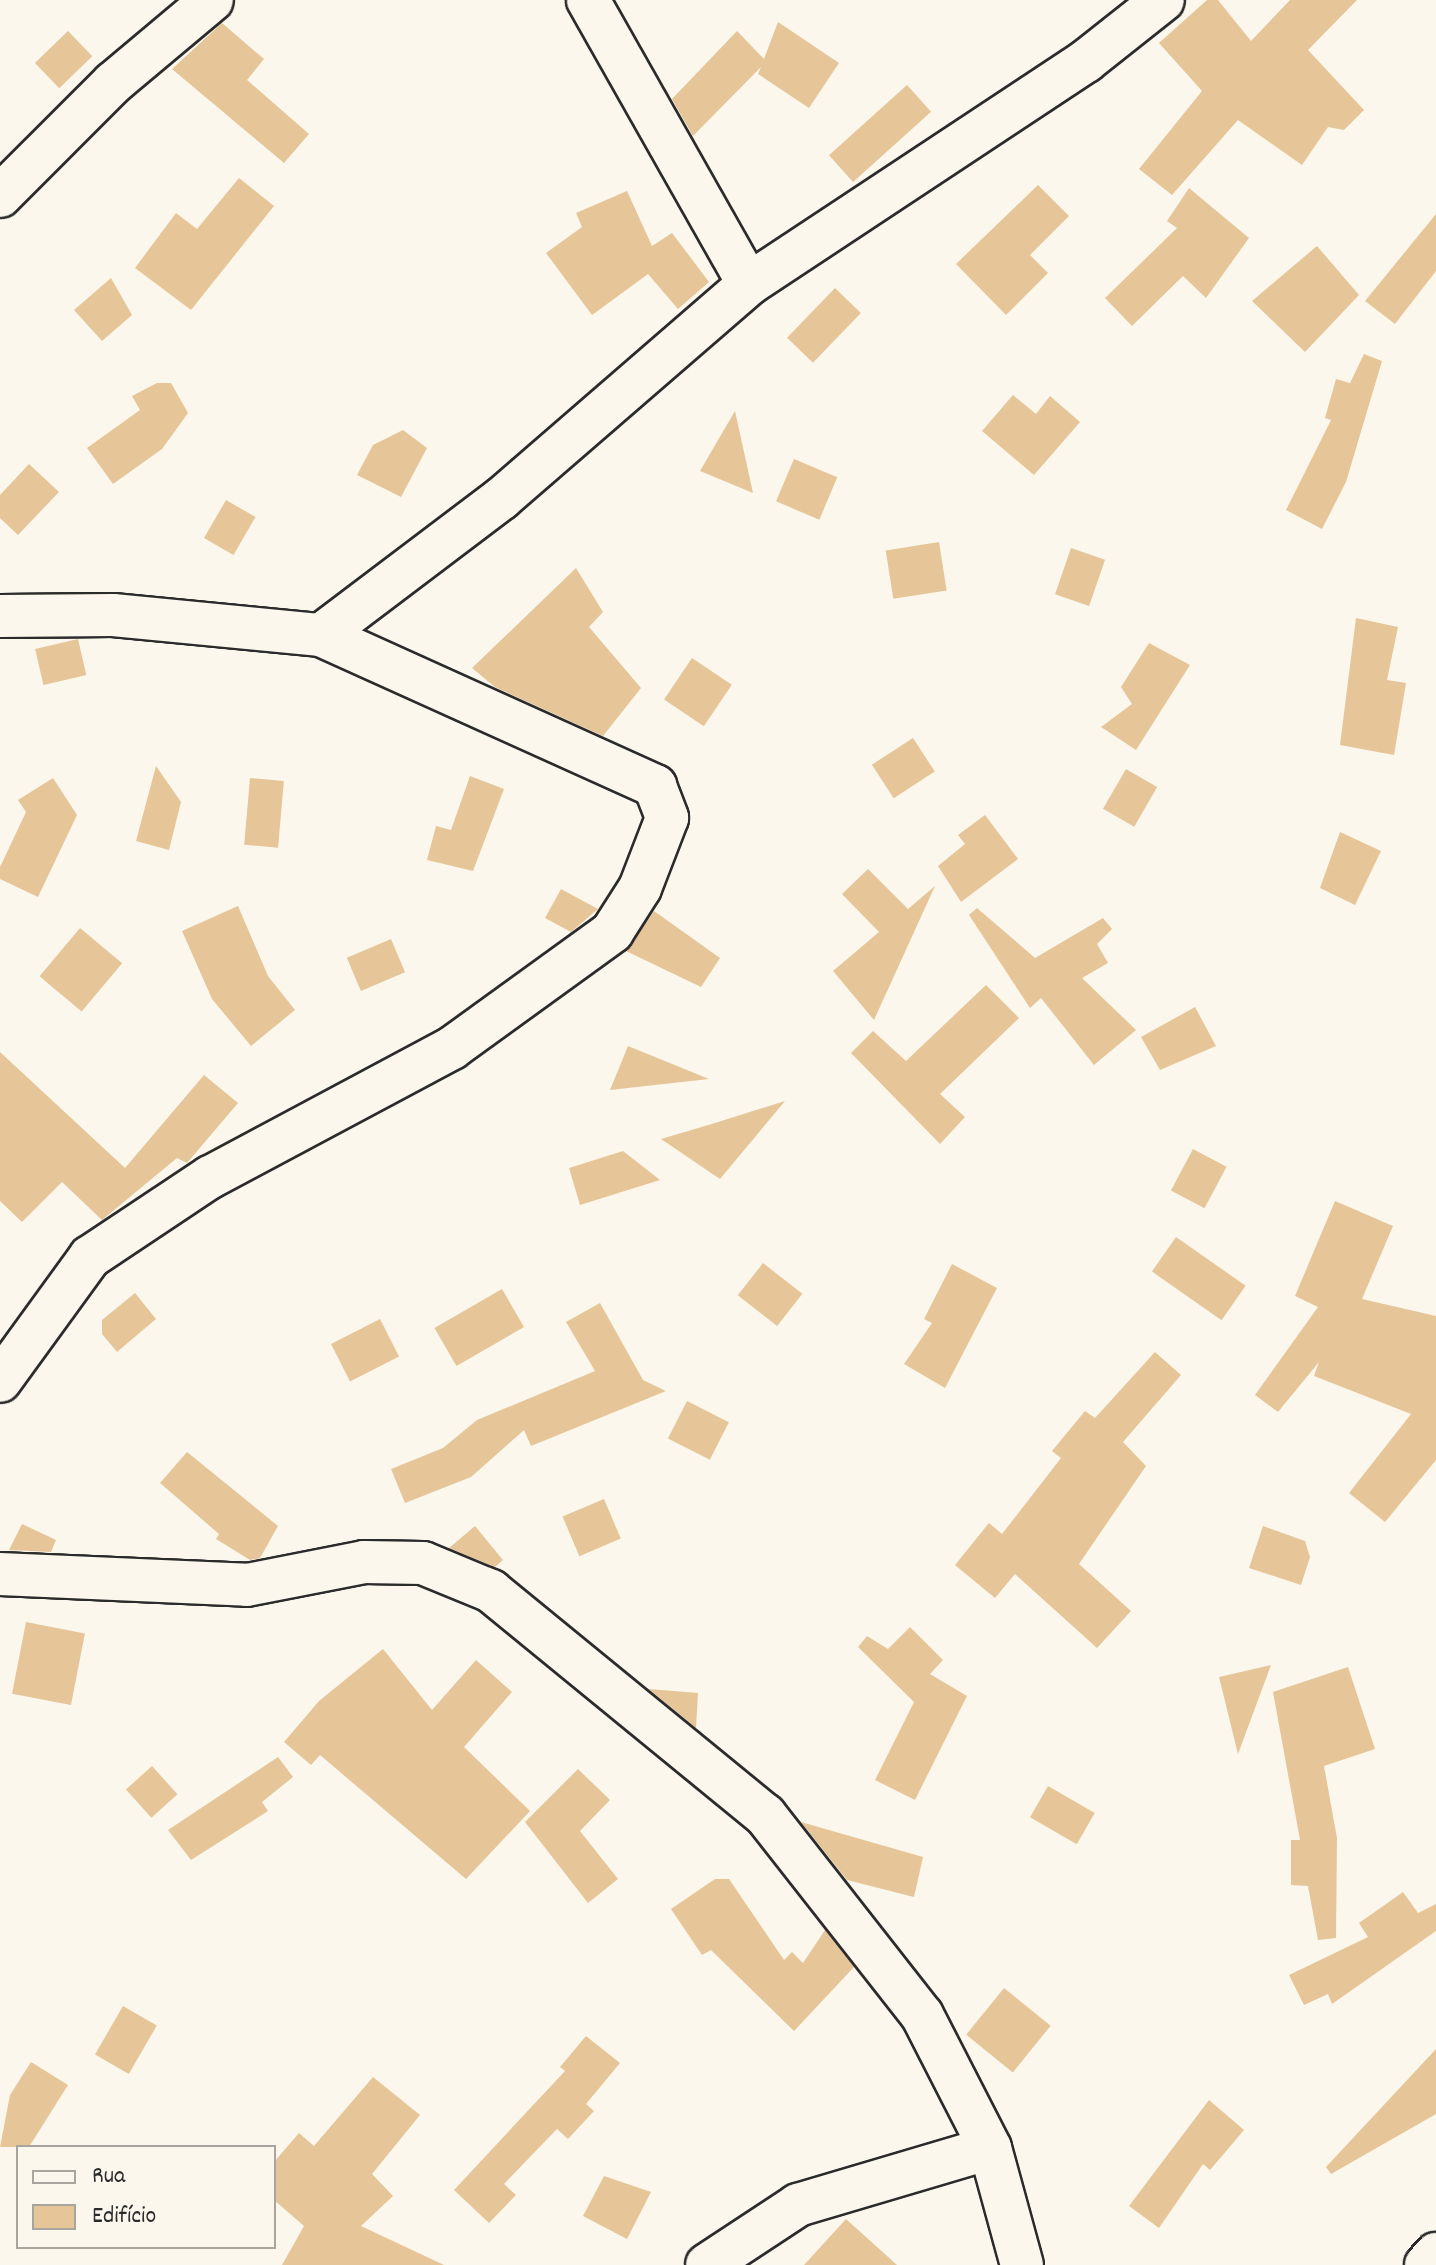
<!DOCTYPE html>
<html>
<head>
<meta charset="utf-8">
<style>
  body { margin:0 }
  #map { position:relative; width:1436px; height:2265px; overflow:hidden; background:#fbf7ec; font-family:Dekko,sans-serif }
  div>[style] { position:absolute }
  [style*='--x'] { left:calc(var(--x)*1px); top:calc(var(--y)*1px); width:calc(var(--w)*1px); rotate:calc(var(--a)*1deg) }
  .building>* { inset:0; background:#e6c699; transform-origin:0 0 }
  .roads { filter:drop-shadow(2px 0 #2b2b2b) drop-shadow(-2px 0 #2b2b2b) drop-shadow(0 2px #2b2b2b) drop-shadow(0 -2px #2b2b2b) }
  .street>* { height:42px; margin:-21px; padding:0 21px; transform-origin:21px; border-radius:21px; background:#fbf7ec }
  span { translate:-50% -50%; white-space:nowrap; text-align:center; line-height:1.15; -webkit-text-stroke:6px #fbf7ec; paint-order:stroke }
  .legend { position:absolute; left:16px; top:2145px; width:260px; height:104px; box-sizing:border-box; background:#fbf7ec; border:2px solid #a8a59f; margin:0; padding:10px 14px; list-style:none; font-size:24px; color:#2b2b2b }
  .legend li { display:flex; align-items:center; gap:16px; height:40px }
  .legend b { width:40px; border:2px solid #a8a59f }
</style>
</head>
<body>
<div id="map">
  <div class="building">
    <i style="clip-path:polygon(1207px 0,1218px 0,1251px 41px,1290px 0,1357px 0,1308px 50px,1364px 110px,1344px 130px,1328px 127px,1302px 165px,1238px 120px,1172px 195px,1139px 169px,1202px 91px,1159px 43px)"></i>
    <i style="clip-path:polygon(778px 22px,839px 63px,809px 108px,758px 74px,761px 67px,693px 136px,672px 99px,737px 31px,764px 59px)"></i>
    <i style="clip-path:polygon(222px 23px,264px 59px,247px 80px,309px 134px,284px 163px,172px 69px)"></i>
    <i style="left:68px;top:31px;width:35px;height:46px;rotate:46deg"></i>
    <i style="left:907px;top:85px;width:36px;height:105px;rotate:48deg"></i>
    <i style="clip-path:polygon(239px 178px,274px 206px,191px 310px,135px 268px,176px 213px,197px 229px)"></i>
    <i style="clip-path:polygon(1038px 185px,1069px 216px,1030px 255px,1048px 273px,1006px 315px,956px 264px)"></i>
    <i style="clip-path:polygon(1189px 188px,1249px 238px,1206px 298px,1183px 276px,1132px 326px,1105px 298px,1177px 228px,1167px 221px)"></i>
    <i style="clip-path:polygon(627px 191px,652px 246px,672px 233px,709px 282px,678px 309px,648px 274px,592px 315px,546px 253px,582px 227px,576px 213px)"></i>
    <i style="clip-path:polygon(1436px 214px,1436px 271px,1395px 324px,1365px 301px)"></i>
    <i style="clip-path:polygon(1317px 246px,1359px 295px,1305px 352px,1252px 301px)"></i>
    <i style="clip-path:polygon(111px 278px,132px 315px,102px 341px,74px 310px)"></i>
    <i style="left:835px;top:288px;width:36px;height:69px;rotate:44deg"></i>
    <i style="clip-path:polygon(1364px 354px,1382px 361px,1346px 482px,1322px 529px,1286px 510px,1331px 420px,1325px 418px,1336px 379px,1350px 383px)"></i>
    <i style="clip-path:polygon(157px 383px,171px 383px,188px 413px,162px 449px,113px 484px,87px 448px,140px 410px,132px 396px)"></i>
    <i style="clip-path:polygon(1013px 395px,1036px 414px,1050px 396px,1080px 422px,1034px 475px,982px 431px)"></i>
    <i style="clip-path:polygon(735px 411px,753px 493px,700px 471px)"></i>
    <i style="clip-path:polygon(403px 430px,427px 448px,401px 497px,357px 475px,373px 445px)"></i>
    <i style="left:794px;top:459px;width:47px;height:46px;rotate:23deg"></i>
    <i style="clip-path:polygon(29px 464px,59px 492px,18px 535px,0 518px,0 495px)"></i>
    <i style="left:226px;top:500px;width:34px;height:44px;rotate:30deg"></i>
    <i style="left:939px;top:542px;width:49px;height:54px;rotate:81deg"></i>
    <i style="left:1071px;top:548px;width:36px;height:49px;rotate:19deg"></i>
    <i style="clip-path:polygon(576px 568px,603px 612px,589px 627px,641px 688px,603px 736px,495px 687px,472px 668px)"></i>
    <i style="clip-path:polygon(1356px 618px,1398px 627px,1387px 680px,1406px 683px,1394px 755px,1340px 745px)"></i>
    <i style="left:78px;top:639px;width:37px;height:44px;rotate:77deg"></i>
    <i style="clip-path:polygon(1149px 643px,1190px 665px,1136px 750px,1101px 727px,1132px 704px,1121px 687px)"></i>
    <i style="left:692px;top:658px;width:48px;height:50px;rotate:34deg"></i>
    <i style="left:913px;top:738px;width:40px;height:49px;rotate:57deg"></i>
    <i style="clip-path:polygon(156px 766px,181px 802px,169px 850px,136px 841px)"></i>
    <i style="left:1126px;top:769px;width:36px;height:46px;rotate:30deg"></i>
    <i style="clip-path:polygon(470px 776px,504px 789px,473px 871px,427px 860px,436px 826px,451px 830px)"></i>
    <i style="clip-path:polygon(53px 778px,77px 815px,38px 897px,0 879px,0 867px,26px 812px,18px 800px)"></i>
    <i style="left:250px;top:778px;width:34px;height:67px;rotate:5deg"></i>
    <i style="clip-path:polygon(985px 815px,1018px 859px,961px 902px,938px 866px,965px 844px,958px 835px)"></i>
    <i style="clip-path:polygon(1340px 832px,1381px 851px,1355px 905px,1320px 888px)"></i>
    <i style="clip-path:polygon(868px 869px,908px 909px,935px 886px,874px 1020px,833px 971px,879px 932px,842px 894px)"></i>
    <i style="clip-path:polygon(561px 889px,598px 909px,571px 932px,545px 918px)"></i>
    <i style="clip-path:polygon(238px 906px,268px 976px,295px 1010px,251px 1046px,212px 999px,182px 931px)"></i>
    <i style="clip-path:polygon(977px 908px,1035px 958px,1103px 918px,1112px 929px,1097px 944px,1108px 963px,1082px 978px,1136px 1030px,1094px 1065px,1041px 998px,1030px 1008px,969px 915px)"></i>
    <i style="clip-path:polygon(654px 911px,720px 958px,701px 987px,626px 951px)"></i>
    <i style="left:80px;top:928px;width:55px;height:63px;rotate:40deg"></i>
    <i style="left:391px;top:939px;width:36px;height:48px;rotate:67deg"></i>
    <i style="clip-path:polygon(986px 985px,1019px 1018px,940px 1094px,965px 1117px,940px 1144px,851px 1053px,873px 1031px,906px 1061px)"></i>
    <i style="clip-path:polygon(1195px 1007px,1216px 1046px,1160px 1070px,1141px 1037px)"></i>
    <i style="clip-path:polygon(628px 1046px,709px 1079px,610px 1090px)"></i>
    <i style="clip-path:polygon(0 1052px,125px 1168px,204px 1075px,238px 1103px,187px 1163px,177px 1158px,102px 1220px,62px 1182px,22px 1222px,0 1201px)"></i>
    <i style="clip-path:polygon(785px 1101px,720px 1179px,661px 1139px,715px 1123px)"></i>
    <i style="left:1193px;top:1149px;width:38px;height:47px;rotate:28deg"></i>
    <i style="clip-path:polygon(623px 1151px,660px 1180px,580px 1205px,569px 1168px)"></i>
    <i style="clip-path:polygon(1335px 1201px,1393px 1226px,1362px 1299px,1436px 1316px,1436px 1460px,1385px 1522px,1349px 1493px,1411px 1414px,1314px 1376px,1319px 1362px,1278px 1412px,1255px 1395px,1318px 1307px,1295px 1296px)"></i>
    <i style="left:1176px;top:1237px;width:85px;height:42px;rotate:35deg"></i>
    <i style="left:763px;top:1263px;width:50px;height:41px;rotate:38deg"></i>
    <i style="clip-path:polygon(952px 1264px,997px 1288px,945px 1388px,904px 1364px,932px 1323px,924px 1319px)"></i>
    <i style="left:502px;top:1289px;width:44px;height:78px;rotate:60deg"></i>
    <i style="clip-path:polygon(135px 1293px,156px 1319px,117px 1352px,102px 1334px,102px 1320px)"></i>
    <i style="clip-path:polygon(600px 1303px,643px 1380px,666px 1391px,531px 1446px,524px 1430px,471px 1477px,405px 1503px,391px 1469px,443px 1448px,477px 1420px,595px 1371px,566px 1322px)"></i>
    <i style="left:380px;top:1319px;width:42px;height:55px;rotate:63deg"></i>
    <i style="clip-path:polygon(1155px 1352px,1181px 1375px,1123px 1442px,1146px 1466px,1079px 1564px,1131px 1611px,1097px 1648px,1015px 1574px,995px 1598px,955px 1565px,989px 1523px,1002px 1534px,1061px 1458px,1052px 1451px,1085px 1411px,1095px 1418px)"></i>
    <i style="left:687px;top:1401px;width:47px;height:42px;rotate:27deg"></i>
    <i style="clip-path:polygon(187px 1452px,278px 1526px,260px 1558px,250px 1560px,216px 1539px,219px 1534px,160px 1483px)"></i>
    <i style="left:604px;top:1499px;width:43px;height:45px;rotate:67deg"></i>
    <i style="clip-path:polygon(22px 1524px,56px 1540px,51px 1552px,9px 1550px)"></i>
    <i style="clip-path:polygon(475px 1526px,503px 1560px,495px 1567px,449px 1548px)"></i>
    <i style="clip-path:polygon(1263px 1526px,1305px 1541px,1310px 1557px,1301px 1585px,1249px 1568px)"></i>
    <i style="left:26px;top:1622px;width:60px;height:73px;rotate:11deg"></i>
    <i style="clip-path:polygon(910px 1627px,943px 1660px,930px 1674px,967px 1696px,915px 1800px,875px 1780px,914px 1702px,858px 1647px,867px 1636px,888px 1649px)"></i>
    <i style="clip-path:polygon(383px 1649px,432px 1710px,476px 1660px,512px 1692px,464px 1747px,530px 1811px,466px 1879px,320px 1755px,311px 1765px,284px 1742px,319px 1701px)"></i>
    <i style="clip-path:polygon(1271px 1665px,1238px 1754px,1219px 1677px)"></i>
    <i style="clip-path:polygon(1348px 1667px,1375px 1749px,1324px 1766px,1337px 1838px,1336px 1938px,1318px 1940px,1308px 1886px,1291px 1885px,1291px 1840px,1300px 1840px,1273px 1692px)"></i>
    <i style="clip-path:polygon(649px 1689px,698px 1693px,696px 1728px)"></i>
    <i style="clip-path:polygon(278px 1757px,293px 1777px,262px 1802px,268px 1811px,191px 1860px,168px 1830px)"></i>
    <i style="left:152px;top:1766px;width:38px;height:35px;rotate:48deg"></i>
    <i style="clip-path:polygon(578px 1769px,610px 1800px,580px 1831px,618px 1879px,588px 1903px,525px 1822px)"></i>
    <i style="left:1048px;top:1786px;width:54px;height:36px;rotate:30deg"></i>
    <i style="clip-path:polygon(801px 1822px,923px 1857px,914px 1897px,847px 1880px)"></i>
    <i style="clip-path:polygon(715px 1879px,729px 1879px,784px 1960px,792px 1952px,803px 1963px,825px 1930px,854px 1967px,794px 2031px,711px 1950px,702px 1955px,671px 1909px)"></i>
    <i style="clip-path:polygon(1403px 1892px,1418px 1913px,1436px 1904px,1436px 1931px,1332px 2004px,1328px 1994px,1304px 2005px,1289px 1975px,1368px 1937px,1359px 1923px)"></i>
    <i style="left:1004px;top:1988px;width:60px;height:60px;rotate:39deg"></i>
    <i style="left:123px;top:2006px;width:39px;height:56px;rotate:30deg"></i>
    <i style="clip-path:polygon(586px 2036px,620px 2063px,586px 2104px,594px 2111px,568px 2139px,557px 2129px,504px 2184px,516px 2195px,489px 2223px,454px 2190px,565px 2071px,560px 2067px)"></i>
    <i style="clip-path:polygon(1436px 2049px,1436px 2114px,1331px 2174px,1326px 2167px)"></i>
    <i style="clip-path:polygon(31px 2062px,68px 2085px,29px 2147px,0 2147px,10px 2095px)"></i>
    <i style="clip-path:polygon(373px 2077px,420px 2115px,372px 2174px,393px 2196px,361px 2226px,444px 2265px,282px 2265px,304px 2226px,274px 2200px,274px 2162px,299px 2133px,314px 2146px)"></i>
    <i style="clip-path:polygon(1209px 2100px,1244px 2130px,1210px 2170px,1203px 2164px,1159px 2228px,1129px 2206px)"></i>
    <i style="clip-path:polygon(604px 2176px,651px 2192px,627px 2239px,583px 2216px)"></i>
    <i style="clip-path:polygon(846px 2219px,897px 2265px,804px 2265px)"></i>
  </div>
  <div class="roads">
    <div class="street">
      <i style="--x:588;--y:0;--w:326;--a:60.5"></i>
      <i style="--x:0;--y:196;--w:160;--a:-45"></i>
      <i style="--x:113;--y:83;--w:129;--a:-40"></i>
      <i style="--x:0;--y:616;--w:113;--a:-0.5"></i>
      <i style="--x:113;--y:615;--w:209;--a:5.5"></i>
      <i style="--x:321;--y:635;--w:367;--a:24.3"></i>
      <i style="--x:655;--y:786;--w:34;--a:69"></i>
      <i style="--x:667;--y:818;--w:75;--a:111.1"></i>
      <i style="--x:640;--y:888;--w:52;--a:122.5"></i>
      <i style="--x:612;--y:932;--w:198;--a:144.1"></i>
      <i style="--x:452;--y:1048;--w:274;--a:151.9"></i>
      <i style="--x:210;--y:1177;--w:144;--a:146.3"></i>
      <i style="--x:90;--y:1257;--w:153;--a:126"></i>
      <i style="--x:321;--y:635;--w:227;--a:-37.1"></i>
      <i style="--x:502;--y:498;--w:327;--a:-40.9"></i>
      <i style="--x:749;--y:284;--w:404;--a:-33.5"></i>
      <i style="--x:1086;--y:61;--w:98;--a:-38.4"></i>
      <i style="--x:0;--y:1574;--w:247;--a:2.5"></i>
      <i style="--x:247;--y:1585;--w:119;--a:-11.1"></i>
      <i style="--x:364;--y:1562;--w:59;--a:1"></i>
      <i style="--x:423;--y:1563;--w:74;--a:22.4"></i>
      <i style="--x:491;--y:1591;--w:354;--a:39.3"></i>
      <i style="--x:765;--y:1815;--w:254;--a:51.9"></i>
      <i style="--x:922;--y:2015;--w:149;--a:62.9"></i>
      <i style="--x:990;--y:2148;--w:121;--a:74.7"></i>
      <i style="--x:707;--y:2265;--w:109;--a:-33.4"></i>
      <i style="--x:798;--y:2205;--w:200;--a:-16.5"></i>
      <i style="--x:1426;--y:2265;--w:15;--a:-48"></i>
    </div>
  </div>
  <ul class="legend">
  <li><b style="height:10px;background:#fbf7ec"></b>Rua</li>
  <li><b style="height:22px;background:#e6c699"></b>Edifício</li>
  </ul>
</div>
</body>
</html>
